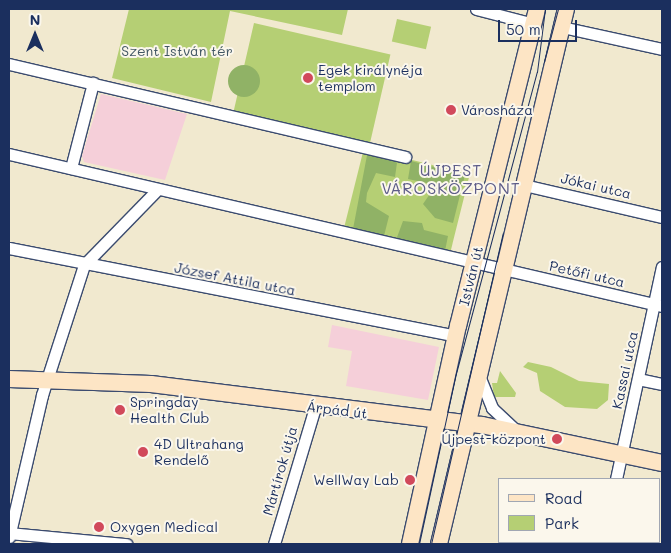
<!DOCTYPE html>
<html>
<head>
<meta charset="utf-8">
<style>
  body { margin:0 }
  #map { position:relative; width:671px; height:553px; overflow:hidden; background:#f1e9cf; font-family:Mali,sans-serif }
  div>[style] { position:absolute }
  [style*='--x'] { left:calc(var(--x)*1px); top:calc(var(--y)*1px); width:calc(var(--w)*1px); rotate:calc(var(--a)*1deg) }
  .built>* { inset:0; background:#f5cfd9 }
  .green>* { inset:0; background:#b5cf74; transform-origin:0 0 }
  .forest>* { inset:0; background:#90b266 }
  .round { border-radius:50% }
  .roads { filter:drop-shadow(1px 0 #3b4b6f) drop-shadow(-1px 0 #3b4b6f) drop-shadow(0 1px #3b4b6f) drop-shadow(0 -1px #3b4b6f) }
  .street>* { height:11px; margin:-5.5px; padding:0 5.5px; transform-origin:5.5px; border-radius:5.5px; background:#fff }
  .secondary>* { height:16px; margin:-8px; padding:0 8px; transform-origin:8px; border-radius:8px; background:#fde5c5 }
  .tram>* { height:1px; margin:-0.5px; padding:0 0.5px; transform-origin:0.5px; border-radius:0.5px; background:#1b2f5e }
  .dots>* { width:14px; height:14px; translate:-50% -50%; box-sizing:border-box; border:2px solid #fbf7ec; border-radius:50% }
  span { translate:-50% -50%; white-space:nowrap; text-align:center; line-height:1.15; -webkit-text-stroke:4px #fbf7ec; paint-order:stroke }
  .park-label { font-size:14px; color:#425764 }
  .poi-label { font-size:14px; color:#1b2f5e }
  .left { translate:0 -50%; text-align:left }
  .right { translate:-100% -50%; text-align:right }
  .street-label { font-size:14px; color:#1b2f5e }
  .quarter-label { font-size:16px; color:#5d5c89; letter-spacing:1px }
  .frame { position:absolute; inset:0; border:10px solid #1b2f5e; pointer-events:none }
  .legend { position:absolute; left:498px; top:478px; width:162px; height:65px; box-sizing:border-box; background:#fbf7ec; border:1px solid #a1a7b3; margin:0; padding:6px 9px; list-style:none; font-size:15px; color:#1b2f5e }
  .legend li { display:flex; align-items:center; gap:10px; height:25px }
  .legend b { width:25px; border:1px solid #a1a7b3 }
  .north { position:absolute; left:10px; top:10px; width:50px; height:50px; -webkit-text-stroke:4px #fbf7ec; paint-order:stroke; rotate:0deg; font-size:14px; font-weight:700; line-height:20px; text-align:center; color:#1b2f5e }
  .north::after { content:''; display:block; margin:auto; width:18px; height:22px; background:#1b2f5e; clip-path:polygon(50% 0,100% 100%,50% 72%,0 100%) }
  .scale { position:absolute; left:498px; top:20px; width:79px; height:22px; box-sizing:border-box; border:2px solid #1b2f5e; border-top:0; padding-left:6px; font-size:15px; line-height:18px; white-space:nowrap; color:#1b2f5e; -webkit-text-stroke:4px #fbf7ec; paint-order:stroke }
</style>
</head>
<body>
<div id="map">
  <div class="built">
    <i style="clip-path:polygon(101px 94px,187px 114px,165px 180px,84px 162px,82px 156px)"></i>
    <i style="clip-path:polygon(332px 325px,439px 347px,428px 400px,346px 386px,352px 351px,328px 347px)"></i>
  </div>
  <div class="green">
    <i style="clip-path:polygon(129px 9px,348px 9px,342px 35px,230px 11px,211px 102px,112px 78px)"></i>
    <i style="left:397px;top:19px;width:35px;height:23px;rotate:13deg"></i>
    <i style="left:254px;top:23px;width:140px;height:91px;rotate:13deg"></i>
    <i style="left:364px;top:148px;width:109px;height:82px;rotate:14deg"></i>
    <i style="clip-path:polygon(528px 362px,551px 367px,579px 381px,609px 384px,608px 400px,597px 409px,565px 407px,540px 391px,537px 373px,523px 367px)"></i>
    <i style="clip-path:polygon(500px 371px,516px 393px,515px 397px,494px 397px,492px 383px,497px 383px)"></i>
  </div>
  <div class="forest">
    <i class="round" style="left:228px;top:65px;width:32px;height:32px"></i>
    <i style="clip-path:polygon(368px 150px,392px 156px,397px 163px,395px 177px,376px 173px,367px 193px,366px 202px,389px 216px,384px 236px,353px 229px)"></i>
    <i style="clip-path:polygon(411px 161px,465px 175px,453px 223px,435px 218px,423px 204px,436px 185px,408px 179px)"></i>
    <i style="clip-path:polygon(403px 221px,422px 223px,424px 230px,448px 236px,445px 251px,396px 240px)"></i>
  </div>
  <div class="roads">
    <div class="street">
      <i style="--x:476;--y:9;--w:60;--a:14.5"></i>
      <i style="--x:562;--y:27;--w:102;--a:12.4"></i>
      <i style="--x:9;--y:64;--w:407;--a:13.2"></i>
      <i style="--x:9;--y:154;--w:670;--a:13.1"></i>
      <i style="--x:71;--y:168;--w:88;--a:-75.5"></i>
      <i style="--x:524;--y:185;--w:142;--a:13.1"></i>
      <i style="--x:9;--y:248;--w:456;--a:11.1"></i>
      <i style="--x:480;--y:378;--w:32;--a:68"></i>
      <i style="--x:492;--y:408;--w:34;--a:43"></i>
      <i style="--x:638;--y:379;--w:25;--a:12"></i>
      <i style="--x:616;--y:479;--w:217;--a:-77.8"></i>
      <i style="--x:9;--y:533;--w:118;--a:5.4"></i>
      <i style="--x:9;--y:537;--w:146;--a:-76.9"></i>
      <i style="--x:42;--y:395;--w:137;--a:-72.1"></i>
      <i style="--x:84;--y:265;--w:103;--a:-45.8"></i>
      <i style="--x:274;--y:544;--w:143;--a:-73.3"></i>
      <i style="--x:602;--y:544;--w:2;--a:-63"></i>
    </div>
    <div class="secondary">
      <i style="--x:9;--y:379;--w:142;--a:2"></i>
      <i style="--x:151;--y:384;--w:334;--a:7.1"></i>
      <i style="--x:482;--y:425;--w:184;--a:11.9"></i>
      <i style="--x:410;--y:544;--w:223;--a:-77.6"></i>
      <i style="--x:458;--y:326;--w:327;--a:-76"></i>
      <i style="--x:439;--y:544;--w:550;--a:-76.65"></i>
    </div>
  </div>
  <div class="tram">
    <i style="--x:544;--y:62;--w:55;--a:-75.2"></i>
    <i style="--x:419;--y:544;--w:171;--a:-77.8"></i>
    <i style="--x:455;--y:377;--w:316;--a:-75"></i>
    <i style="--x:537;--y:72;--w:64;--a:-82.8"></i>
    <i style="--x:431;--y:544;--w:319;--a:-77"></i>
  </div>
  <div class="dots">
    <i style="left:308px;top:78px;background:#d1495b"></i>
    <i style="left:451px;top:110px;background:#d1495b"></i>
    <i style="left:120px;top:410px;background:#d1495b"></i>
    <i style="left:557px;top:439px;background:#d1495b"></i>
    <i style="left:143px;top:452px;background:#d1495b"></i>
    <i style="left:410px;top:480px;background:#d1495b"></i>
    <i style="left:99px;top:527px;background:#d1495b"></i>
  </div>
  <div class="park-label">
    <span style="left:177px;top:51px">Szent István tér</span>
  </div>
  <div class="poi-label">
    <span class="left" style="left:318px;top:78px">Egek királynéja<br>templom</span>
    <span class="left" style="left:461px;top:110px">Városháza</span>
    <span class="left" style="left:130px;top:410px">Springday<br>Health Club</span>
    <span class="right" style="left:546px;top:439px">Újpest-központ</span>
    <span class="left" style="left:154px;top:452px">4D Ultrahang<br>Rendelő</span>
    <span class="right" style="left:399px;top:480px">WellWay Lab</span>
    <span class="left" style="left:110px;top:527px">Oxygen Medical</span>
  </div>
  <div class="street-label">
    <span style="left:596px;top:186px;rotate:13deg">Jókai utca</span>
    <span style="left:587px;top:274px;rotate:13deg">Petőfi utca</span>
    <span style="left:471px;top:276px;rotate:-76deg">István út</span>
    <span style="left:235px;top:279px;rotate:11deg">József Attila utca</span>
    <span style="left:625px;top:370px;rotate:-78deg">Kassai utca</span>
    <span style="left:337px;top:410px;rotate:7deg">Árpád út</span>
    <span style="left:280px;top:471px;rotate:-74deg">Mártírok útja</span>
  </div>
  <div class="quarter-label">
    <span style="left:451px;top:179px">ÚJPEST<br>VÁROSKÖZPONT</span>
  </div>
  <div class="frame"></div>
  <ul class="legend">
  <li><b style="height:6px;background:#fde5c5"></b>Road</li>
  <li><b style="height:14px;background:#b5cf74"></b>Park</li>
  </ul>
  <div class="north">N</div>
  <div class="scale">50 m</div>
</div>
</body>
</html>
